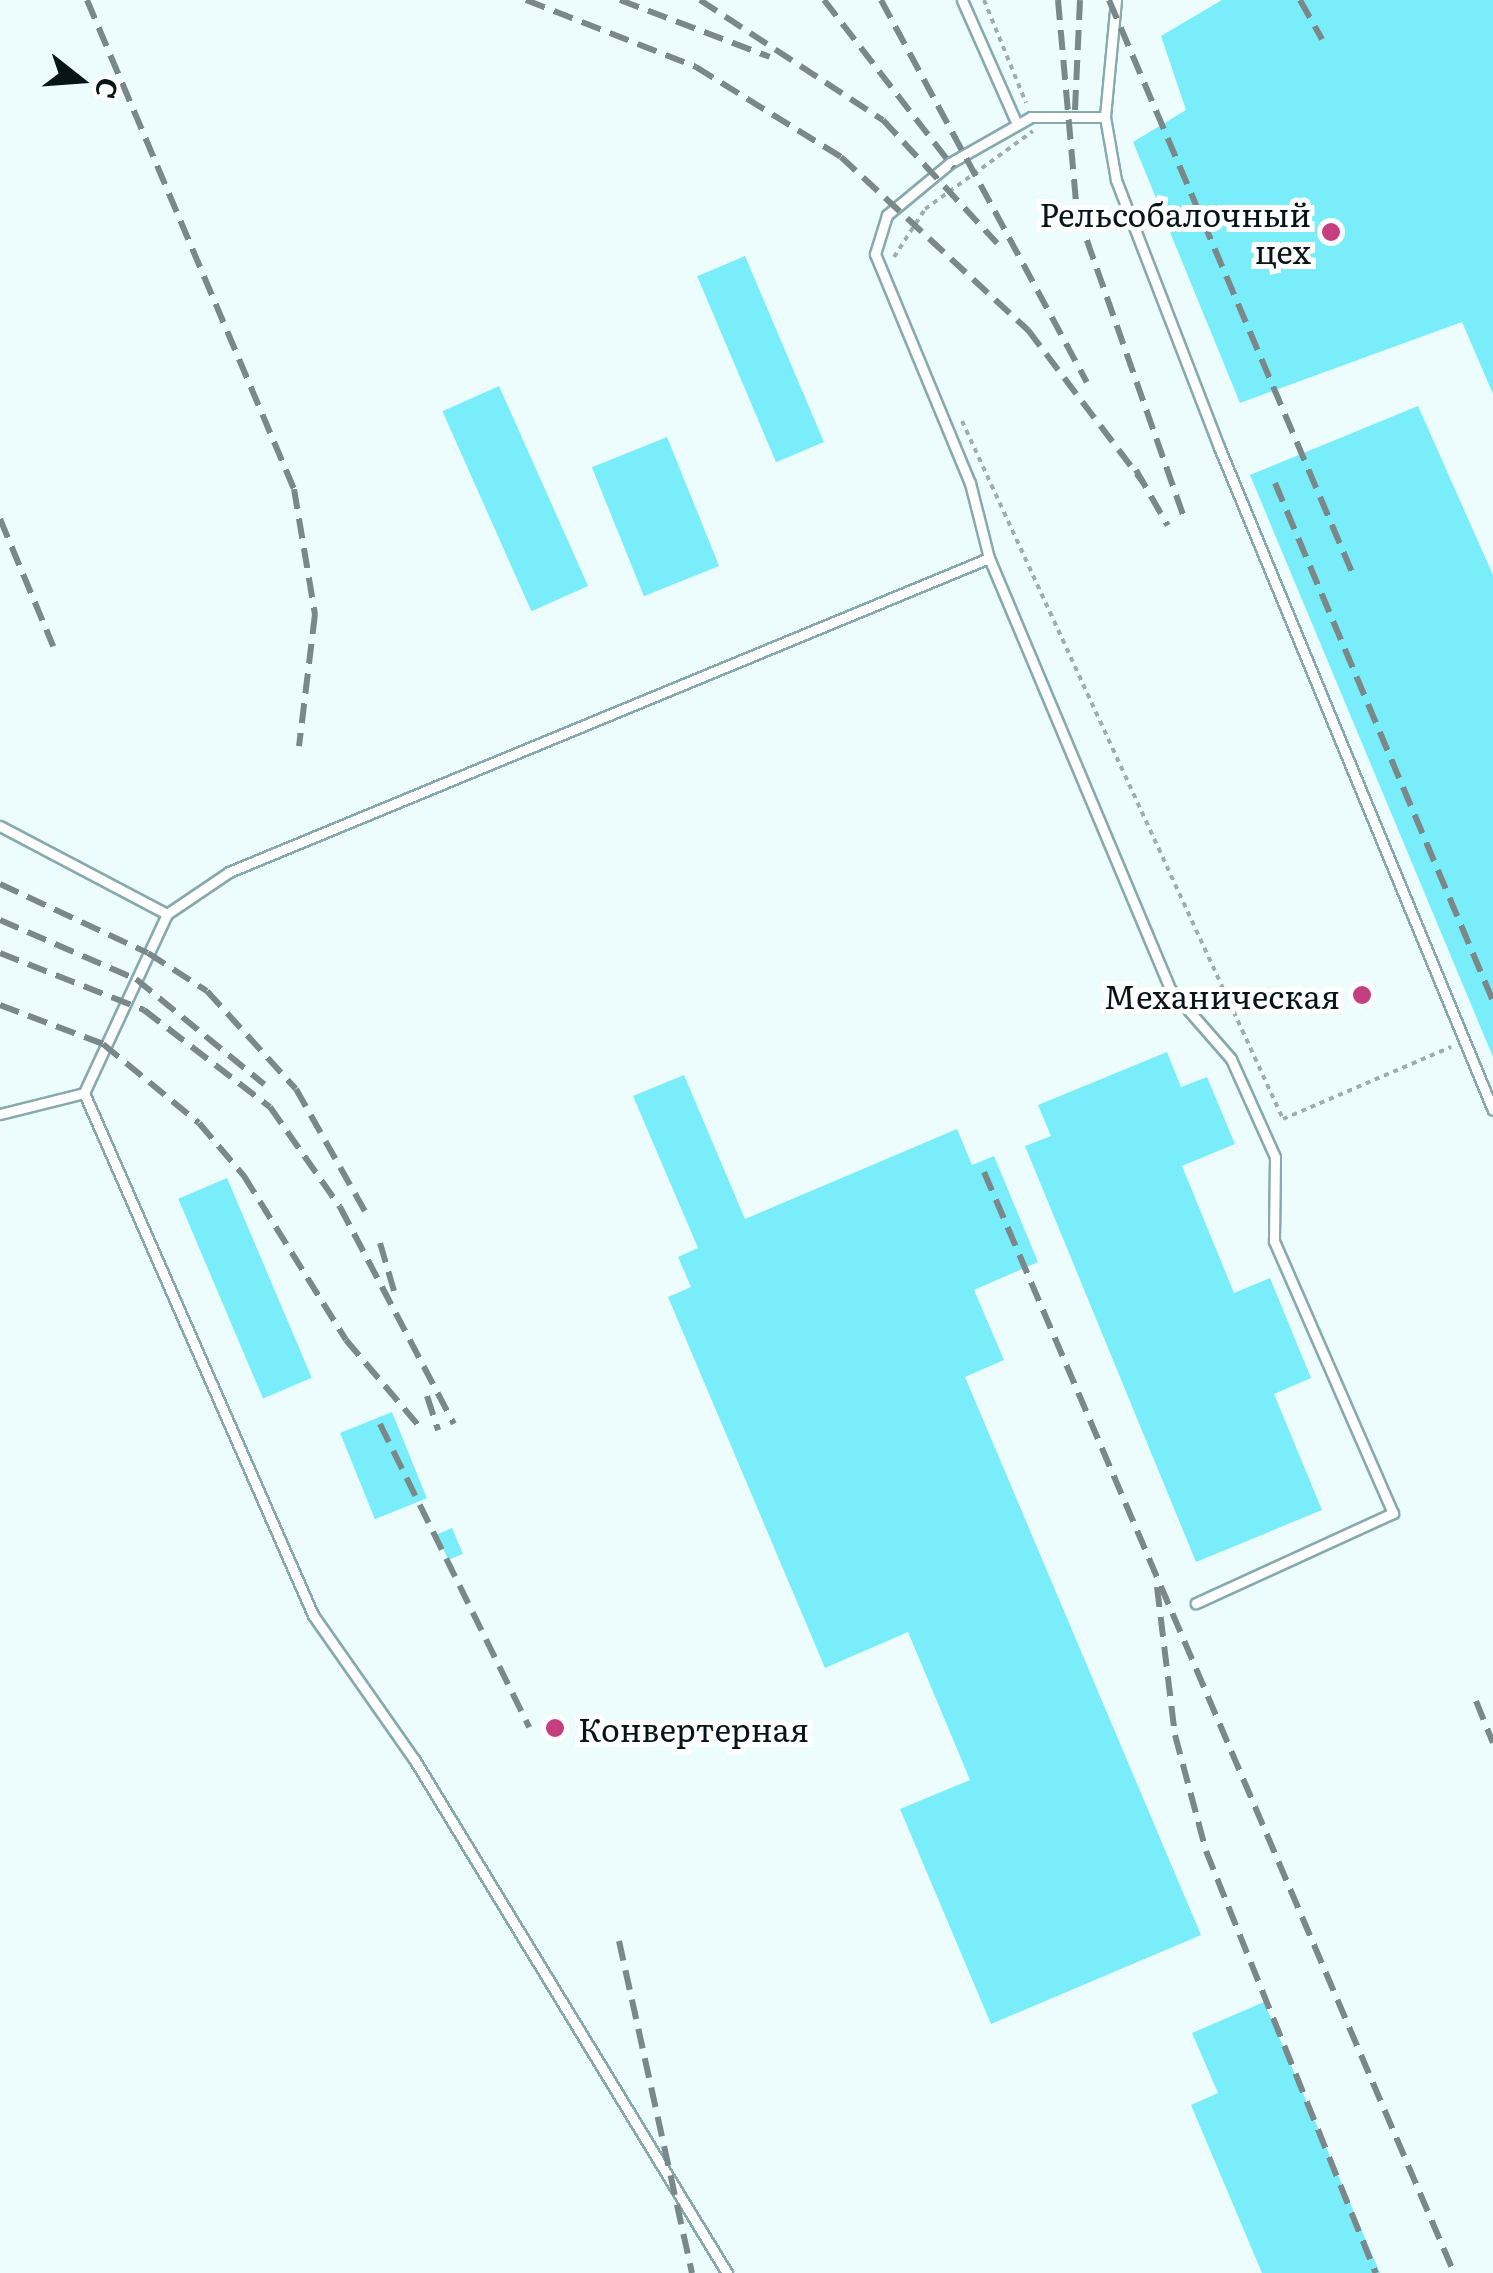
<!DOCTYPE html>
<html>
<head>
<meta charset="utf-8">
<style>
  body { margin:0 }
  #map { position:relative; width:1493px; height:2273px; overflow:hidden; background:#edfcfd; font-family:Literata,serif }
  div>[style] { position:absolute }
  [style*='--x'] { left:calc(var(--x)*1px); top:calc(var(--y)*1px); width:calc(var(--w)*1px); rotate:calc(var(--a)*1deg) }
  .building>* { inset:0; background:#79eefa; transform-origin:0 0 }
  .path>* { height:4px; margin-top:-2px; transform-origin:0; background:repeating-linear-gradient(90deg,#9eadae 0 5px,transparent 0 10px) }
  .roads { filter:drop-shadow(2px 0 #86aaad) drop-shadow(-2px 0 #86aaad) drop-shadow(0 2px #86aaad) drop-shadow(0 -2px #86aaad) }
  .service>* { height:9px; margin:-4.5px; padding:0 4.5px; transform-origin:4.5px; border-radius:4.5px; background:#fff }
  .rail>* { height:6px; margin-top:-3px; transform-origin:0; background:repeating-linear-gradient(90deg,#7a888a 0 20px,transparent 0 30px) }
  .dots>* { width:28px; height:28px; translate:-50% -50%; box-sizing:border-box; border:5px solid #fff; border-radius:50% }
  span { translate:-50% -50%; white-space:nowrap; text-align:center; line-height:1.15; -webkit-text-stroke:10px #fff; paint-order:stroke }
  .poi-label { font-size:32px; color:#071517 }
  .right { translate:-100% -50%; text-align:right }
  .left { translate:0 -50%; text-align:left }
  .north { position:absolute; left:30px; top:30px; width:100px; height:100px; -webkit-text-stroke:8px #fff; paint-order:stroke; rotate:107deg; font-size:28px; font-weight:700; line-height:40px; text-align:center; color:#071517 }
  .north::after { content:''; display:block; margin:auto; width:35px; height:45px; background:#071517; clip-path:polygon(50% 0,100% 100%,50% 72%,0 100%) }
</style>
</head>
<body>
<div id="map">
  <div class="building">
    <i style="clip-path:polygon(1222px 0,1493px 0,1493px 394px,1462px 322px,1240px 403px,1133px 142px,1186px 110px,1161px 36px)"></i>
    <i style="left:745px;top:256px;width:202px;height:52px;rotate:67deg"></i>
    <i style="left:499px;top:386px;width:219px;height:62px;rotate:66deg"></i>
    <i style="clip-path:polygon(1418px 406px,1493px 575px,1493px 1057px,1250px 475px)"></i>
    <i style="left:667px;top:437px;width:139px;height:81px;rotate:68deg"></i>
    <i style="clip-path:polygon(1167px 1052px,1181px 1087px,1207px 1077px,1235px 1144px,1182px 1166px,1234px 1293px,1270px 1278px,1311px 1378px,1274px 1394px,1322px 1510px,1196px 1562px,1025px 1146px,1051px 1136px,1038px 1105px)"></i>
    <i style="clip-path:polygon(684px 1075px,745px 1219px,957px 1129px,972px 1165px,994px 1156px,1038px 1262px,974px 1290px,1004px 1360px,965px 1377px,1201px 1935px,991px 2024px,900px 1809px,970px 1780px,908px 1632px,825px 1668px,668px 1297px,691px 1287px,678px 1257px,698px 1248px,633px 1096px)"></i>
    <i style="left:227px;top:1178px;width:217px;height:53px;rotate:67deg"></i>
    <i style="left:392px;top:1412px;width:93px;height:56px;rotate:68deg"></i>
    <i style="left:452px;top:1528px;width:28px;height:16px;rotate:67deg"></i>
    <i style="clip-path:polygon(1264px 2002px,1380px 2273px,1262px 2273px,1191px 2105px,1218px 2093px,1192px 2033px)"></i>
  </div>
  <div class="path">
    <i style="--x:984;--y:0;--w:111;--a:67.8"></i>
    <i style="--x:894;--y:257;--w:57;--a:-57.1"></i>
    <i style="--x:925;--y:209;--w:133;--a:-35.8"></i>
    <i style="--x:962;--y:421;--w:768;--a:65.3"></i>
    <i style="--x:1283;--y:1119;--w:183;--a:-23.2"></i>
  </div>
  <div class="roads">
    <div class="service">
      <i style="--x:962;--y:0;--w:136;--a:66.1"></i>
      <i style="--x:1116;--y:0;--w:118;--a:95.4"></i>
      <i style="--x:1105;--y:117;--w:74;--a:180"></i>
      <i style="--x:1031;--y:117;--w:93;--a:150.4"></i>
      <i style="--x:950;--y:163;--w:82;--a:140.5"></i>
      <i style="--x:887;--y:215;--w:41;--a:107.1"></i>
      <i style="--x:875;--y:254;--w:248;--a:67.5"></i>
      <i style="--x:970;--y:483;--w:77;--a:75.8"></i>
      <i style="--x:989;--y:558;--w:467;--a:67.2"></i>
      <i style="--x:1170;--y:989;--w:93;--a:48.9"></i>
      <i style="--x:1231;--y:1059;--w:107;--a:65.8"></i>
      <i style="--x:1275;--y:1157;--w:84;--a:90.7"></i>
      <i style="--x:1274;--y:1241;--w:297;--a:66.4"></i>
      <i style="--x:1393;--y:1513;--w:217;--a:155.4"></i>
      <i style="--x:1105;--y:117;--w:64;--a:80.1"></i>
      <i style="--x:1116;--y:180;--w:286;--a:68.9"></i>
      <i style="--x:1219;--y:447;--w:717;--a:67.55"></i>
      <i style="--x:0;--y:826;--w:189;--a:27.8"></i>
      <i style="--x:167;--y:914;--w:197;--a:114.9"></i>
      <i style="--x:84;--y:1093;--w:570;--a:66.31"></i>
      <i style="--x:313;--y:1615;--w:176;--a:55"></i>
      <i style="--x:414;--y:1759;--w:602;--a:58.66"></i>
      <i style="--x:167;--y:914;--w:75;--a:-34.1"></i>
      <i style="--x:229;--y:872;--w:822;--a:-22.45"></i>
      <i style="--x:0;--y:1114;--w:87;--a:-14"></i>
    </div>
  </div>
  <div class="rail">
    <i style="--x:87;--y:0;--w:531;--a:67.06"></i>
    <i style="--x:294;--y:489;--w:127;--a:80.5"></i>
    <i style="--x:315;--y:614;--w:133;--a:96.9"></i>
    <i style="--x:526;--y:0;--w:183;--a:21.5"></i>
    <i style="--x:696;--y:67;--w:171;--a:31.8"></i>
    <i style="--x:841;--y:157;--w:255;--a:42.8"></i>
    <i style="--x:1028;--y:330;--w:191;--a:52.9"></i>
    <i style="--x:620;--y:0;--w:160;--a:20.8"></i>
    <i style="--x:700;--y:0;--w:219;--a:33.3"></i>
    <i style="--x:883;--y:120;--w:168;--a:47.2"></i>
    <i style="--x:824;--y:0;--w:212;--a:52.3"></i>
    <i style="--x:881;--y:0;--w:434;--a:61.7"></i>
    <i style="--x:1058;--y:0;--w:213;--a:84.9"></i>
    <i style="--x:1077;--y:212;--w:324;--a:70.7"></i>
    <i style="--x:1109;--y:0;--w:627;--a:66.99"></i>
    <i style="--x:1300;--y:0;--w:45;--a:60.6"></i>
    <i style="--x:1075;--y:110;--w:110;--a:-87.4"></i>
    <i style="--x:1136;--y:470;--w:64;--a:60.3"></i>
    <i style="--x:1275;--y:483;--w:562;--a:67.18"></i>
    <i style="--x:0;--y:519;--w:138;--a:67.3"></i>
    <i style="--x:0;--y:884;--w:163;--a:25"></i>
    <i style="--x:148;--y:953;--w:70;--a:32.8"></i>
    <i style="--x:207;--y:991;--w:132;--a:47.8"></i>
    <i style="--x:296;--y:1089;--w:147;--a:60.6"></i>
    <i style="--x:0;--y:920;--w:148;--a:23.5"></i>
    <i style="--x:136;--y:979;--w:166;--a:39.4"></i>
    <i style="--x:0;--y:953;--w:155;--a:21.6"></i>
    <i style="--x:144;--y:1010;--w:159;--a:37.6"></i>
    <i style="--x:270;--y:1107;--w:122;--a:55"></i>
    <i style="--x:340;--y:1207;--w:245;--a:62.3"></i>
    <i style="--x:0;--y:1005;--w:110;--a:20.7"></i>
    <i style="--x:103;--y:1044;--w:124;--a:39.5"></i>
    <i style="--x:199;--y:1123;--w:70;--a:49.7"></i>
    <i style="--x:244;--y:1176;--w:193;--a:58.1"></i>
    <i style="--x:346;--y:1340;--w:111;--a:49.7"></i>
    <i style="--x:984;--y:1172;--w:1197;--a:66.88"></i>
    <i style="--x:380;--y:1243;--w:50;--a:73.7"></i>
    <i style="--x:427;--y:1396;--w:36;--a:72"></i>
    <i style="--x:380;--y:1424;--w:338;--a:63.8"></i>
    <i style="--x:1157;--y:1587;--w:149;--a:83.1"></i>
    <i style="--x:1175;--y:1735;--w:120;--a:75"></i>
    <i style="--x:1206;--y:1851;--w:455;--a:68.1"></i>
    <i style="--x:1476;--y:1701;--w:45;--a:68"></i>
    <i style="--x:619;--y:1941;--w:340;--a:77.6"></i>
  </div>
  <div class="dots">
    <i style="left:1331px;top:232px;background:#c53f80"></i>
    <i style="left:1362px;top:995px;background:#c53f80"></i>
    <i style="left:555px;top:1728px;background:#c53f80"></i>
  </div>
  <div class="poi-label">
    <span class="right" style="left:1311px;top:232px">Рельсобалочный<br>цех</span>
    <span class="right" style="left:1340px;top:995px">Механическая</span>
    <span class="left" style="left:578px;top:1728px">Конвертерная</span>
  </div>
  <div class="north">С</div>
</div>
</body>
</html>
